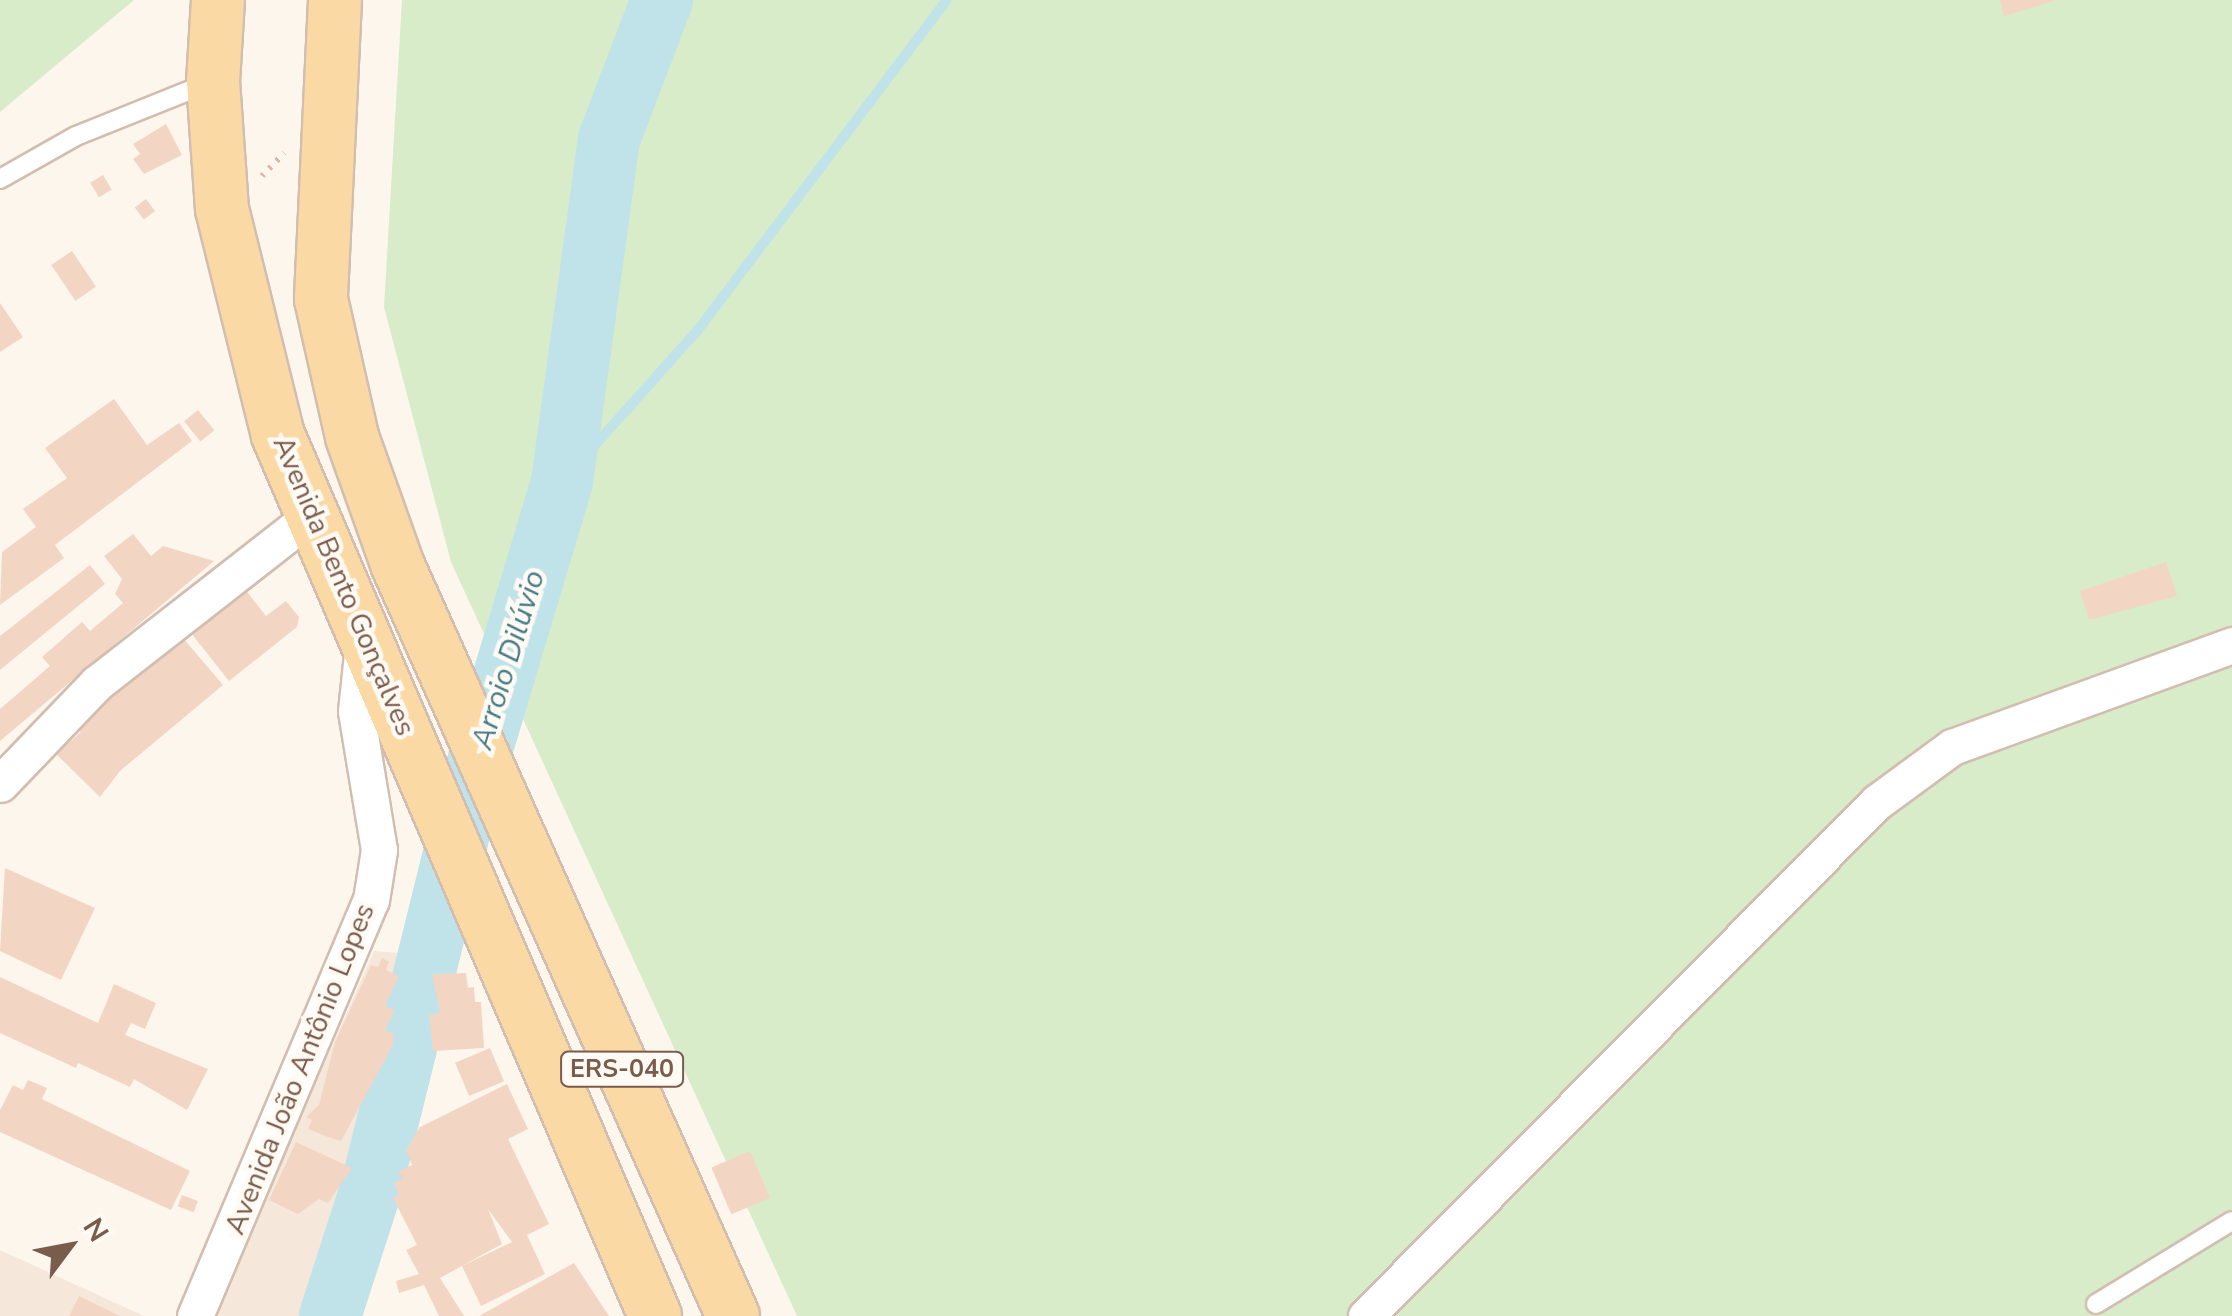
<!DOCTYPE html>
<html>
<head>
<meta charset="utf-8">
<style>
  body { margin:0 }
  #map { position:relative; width:2232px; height:1316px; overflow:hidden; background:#fdf6ec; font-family:"Nunito Sans",sans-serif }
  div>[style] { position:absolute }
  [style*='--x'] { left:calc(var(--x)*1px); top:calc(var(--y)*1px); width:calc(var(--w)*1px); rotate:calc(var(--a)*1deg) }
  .residential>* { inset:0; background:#f5e8da }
  .green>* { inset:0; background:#d8ecc9 }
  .stream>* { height:10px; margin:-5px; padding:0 5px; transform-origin:5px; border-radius:5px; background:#bfe3e8 }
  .river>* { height:62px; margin:-31px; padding:0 31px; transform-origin:31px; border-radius:31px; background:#bfe3e8 }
  .building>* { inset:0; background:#f3d5c3; transform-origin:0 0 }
  .path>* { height:6px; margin-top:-3px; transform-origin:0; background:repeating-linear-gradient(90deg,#d9b8a5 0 2.5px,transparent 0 10.5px) }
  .roads { filter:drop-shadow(2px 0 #d1beb0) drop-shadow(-2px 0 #d1beb0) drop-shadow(0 2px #d1beb0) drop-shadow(0 -2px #d1beb0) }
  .service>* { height:18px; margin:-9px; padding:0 9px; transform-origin:9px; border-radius:9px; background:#fff }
  .minor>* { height:35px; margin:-17.5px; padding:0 17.5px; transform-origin:17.5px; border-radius:17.5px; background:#fff }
  .primary>* { height:52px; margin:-26px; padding:0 26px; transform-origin:26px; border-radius:26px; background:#fbd9a5 }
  span { translate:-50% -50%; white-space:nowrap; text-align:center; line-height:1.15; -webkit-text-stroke:9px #fffaf3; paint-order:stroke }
  .shield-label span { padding:2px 8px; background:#fffaf3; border:2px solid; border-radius:8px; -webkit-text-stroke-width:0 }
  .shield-label { font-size:25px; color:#7a5c4d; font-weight:700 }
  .street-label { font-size:28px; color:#7a5c4d }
  .water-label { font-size:30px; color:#437c86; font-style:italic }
  .north { position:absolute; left:20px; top:1196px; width:100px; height:100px; -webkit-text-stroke:8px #fffaf3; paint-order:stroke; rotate:58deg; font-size:28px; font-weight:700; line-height:40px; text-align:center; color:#7a5c4d }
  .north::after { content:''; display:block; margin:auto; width:35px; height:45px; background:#7a5c4d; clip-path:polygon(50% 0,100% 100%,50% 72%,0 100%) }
</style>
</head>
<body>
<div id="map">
  <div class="residential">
    <i style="clip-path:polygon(374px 951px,422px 955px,304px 1316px,213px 1316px)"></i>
    <i style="clip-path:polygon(0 1250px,144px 1316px,0 1316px)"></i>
  </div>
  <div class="green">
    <i style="clip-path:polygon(0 0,134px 0,0 112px)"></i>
    <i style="clip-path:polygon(402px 0,2232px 0,2232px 1316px,797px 1316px,451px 562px,384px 307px)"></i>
  </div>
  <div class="stream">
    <i style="--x:562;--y:482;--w:204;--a:-48.2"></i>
    <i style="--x:698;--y:330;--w:413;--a:-53"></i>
  </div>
  <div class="river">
    <i style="--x:330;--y:1316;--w:133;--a:-72.1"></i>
    <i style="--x:371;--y:1189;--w:409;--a:-76.1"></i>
    <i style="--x:469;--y:792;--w:324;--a:-73.3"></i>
    <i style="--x:562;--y:482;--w:346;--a:-82.2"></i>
    <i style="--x:609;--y:139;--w:149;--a:-69.1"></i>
  </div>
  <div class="building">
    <i style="clip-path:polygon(2000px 0,2054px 0,2054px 1px,2004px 16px)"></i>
    <i style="clip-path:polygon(166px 124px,182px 155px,144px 174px,133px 159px,140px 154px,133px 144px)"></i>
    <i style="left:103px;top:175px;width:17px;height:15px;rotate:59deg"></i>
    <i style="left:146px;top:199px;width:15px;height:14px;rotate:53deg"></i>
    <i style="left:72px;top:251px;width:43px;height:25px;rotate:56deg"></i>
    <i style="clip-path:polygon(0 303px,23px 337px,0 352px)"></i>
    <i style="clip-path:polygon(114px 399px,147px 445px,179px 423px,192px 441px,55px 545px,64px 558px,0 605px,2px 552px,36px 527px,23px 509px,67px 478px,45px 448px)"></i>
    <i style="left:198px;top:410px;width:26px;height:18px;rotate:51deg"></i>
    <i style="clip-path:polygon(133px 534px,151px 556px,163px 546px,214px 561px,0 741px,0 709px,50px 666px,42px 657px,82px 622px,90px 631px,123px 603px,115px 594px,122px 579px,104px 556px)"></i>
    <i style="clip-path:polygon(2166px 562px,2177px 596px,2089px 620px,2080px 591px)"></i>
    <i style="clip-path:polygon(90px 565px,105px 584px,0 670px,0 636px)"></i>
    <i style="clip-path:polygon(244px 588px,266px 616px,286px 601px,299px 617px,297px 627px,229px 681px,191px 633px)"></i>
    <i style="clip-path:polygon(183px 638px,223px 685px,120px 771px,100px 797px,56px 754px,81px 732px,75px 727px)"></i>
    <i style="clip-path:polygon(5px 868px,95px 908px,61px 980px,0 951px)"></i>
    <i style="clip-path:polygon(382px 958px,389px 962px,386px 970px,399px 976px,385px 1006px,395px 1010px,385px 1030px,394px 1034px,393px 1045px,341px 1141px,328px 1137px,308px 1129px,312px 1120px,306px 1117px,319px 1105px,335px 1042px,371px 965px,378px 967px)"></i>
    <i style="clip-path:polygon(466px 973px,468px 988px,474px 987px,475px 1002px,481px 1002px,484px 1048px,433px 1051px,429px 1015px,440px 1013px,432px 974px)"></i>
    <i style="clip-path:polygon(0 977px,98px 1023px,114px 984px,156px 1003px,145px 1029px,131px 1023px,125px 1035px,208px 1069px,187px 1110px,134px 1079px,130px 1087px,78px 1063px,76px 1068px,0 1033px)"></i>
    <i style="left:490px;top:1048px;width:36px;height:38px;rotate:67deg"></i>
    <i style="clip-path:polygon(28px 1080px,47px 1088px,42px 1099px,190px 1171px,171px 1210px,0 1132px,0 1110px,13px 1085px,23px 1090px)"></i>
    <i style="clip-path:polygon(507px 1084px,528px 1129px,508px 1139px,549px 1224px,527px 1235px,545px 1274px,481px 1306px,462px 1266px,512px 1242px,488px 1209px,502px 1244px,440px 1278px,464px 1316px,439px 1316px,424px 1285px,399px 1293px,396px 1281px,419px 1274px,406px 1250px,417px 1245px,393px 1198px,399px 1195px,394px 1183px,403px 1178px,398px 1171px,412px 1165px,406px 1150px,420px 1127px)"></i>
    <i style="clip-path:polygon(296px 1142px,352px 1168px,328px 1203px,319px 1199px,298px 1214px,269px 1200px)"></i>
    <i style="left:750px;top:1151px;width:51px;height:42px;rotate:67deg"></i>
    <i style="left:182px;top:1195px;width:17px;height:12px;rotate:21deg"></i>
    <i style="clip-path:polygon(574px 1263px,609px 1316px,479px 1316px)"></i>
    <i style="clip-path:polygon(79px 1296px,120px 1316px,69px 1316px)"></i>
  </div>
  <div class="path">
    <i style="--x:262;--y:176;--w:32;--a:-46"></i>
  </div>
  <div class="roads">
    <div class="service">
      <i style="--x:0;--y:179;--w:87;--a:-29.5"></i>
      <i style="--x:76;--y:136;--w:142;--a:-21.9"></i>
      <i style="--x:2096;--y:1304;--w:159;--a:-31.4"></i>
    </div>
    <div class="minor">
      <i style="--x:0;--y:784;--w:140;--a:-46.2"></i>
      <i style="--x:97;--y:683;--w:268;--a:-38"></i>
      <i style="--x:195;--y:1316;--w:452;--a:-67.1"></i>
      <i style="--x:371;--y:900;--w:51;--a:-80.9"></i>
      <i style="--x:379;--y:850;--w:141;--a:-99.4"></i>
      <i style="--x:356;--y:711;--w:67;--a:-84"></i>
      <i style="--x:1366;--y:1316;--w:725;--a:-45.17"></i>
      <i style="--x:1877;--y:802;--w:93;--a:-36.3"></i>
      <i style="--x:1952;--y:747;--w:298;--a:-20"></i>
    </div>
    <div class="primary">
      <i style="--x:218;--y:0;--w:81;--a:93.5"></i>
      <i style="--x:213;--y:81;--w:128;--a:86"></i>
      <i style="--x:222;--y:209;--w:233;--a:76.1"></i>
      <i style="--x:278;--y:435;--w:958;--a:66.83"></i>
      <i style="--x:335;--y:0;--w:299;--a:92.7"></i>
      <i style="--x:321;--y:299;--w:141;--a:77.3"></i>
      <i style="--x:352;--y:437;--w:137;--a:70.4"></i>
      <i style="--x:398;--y:566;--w:821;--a:65.93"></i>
    </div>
  </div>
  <div class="shield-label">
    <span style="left:622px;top:1069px">ERS-040</span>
  </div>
  <div class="street-label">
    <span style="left:344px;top:586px;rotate:67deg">Avenida Bento Gonçalves</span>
    <span style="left:300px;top:1069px;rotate:-68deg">Avenida João Antônio Lopes</span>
  </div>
  <div class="water-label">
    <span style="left:509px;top:660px;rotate:-73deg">Arroio Dilúvio</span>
  </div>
  <div class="north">N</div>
</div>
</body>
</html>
